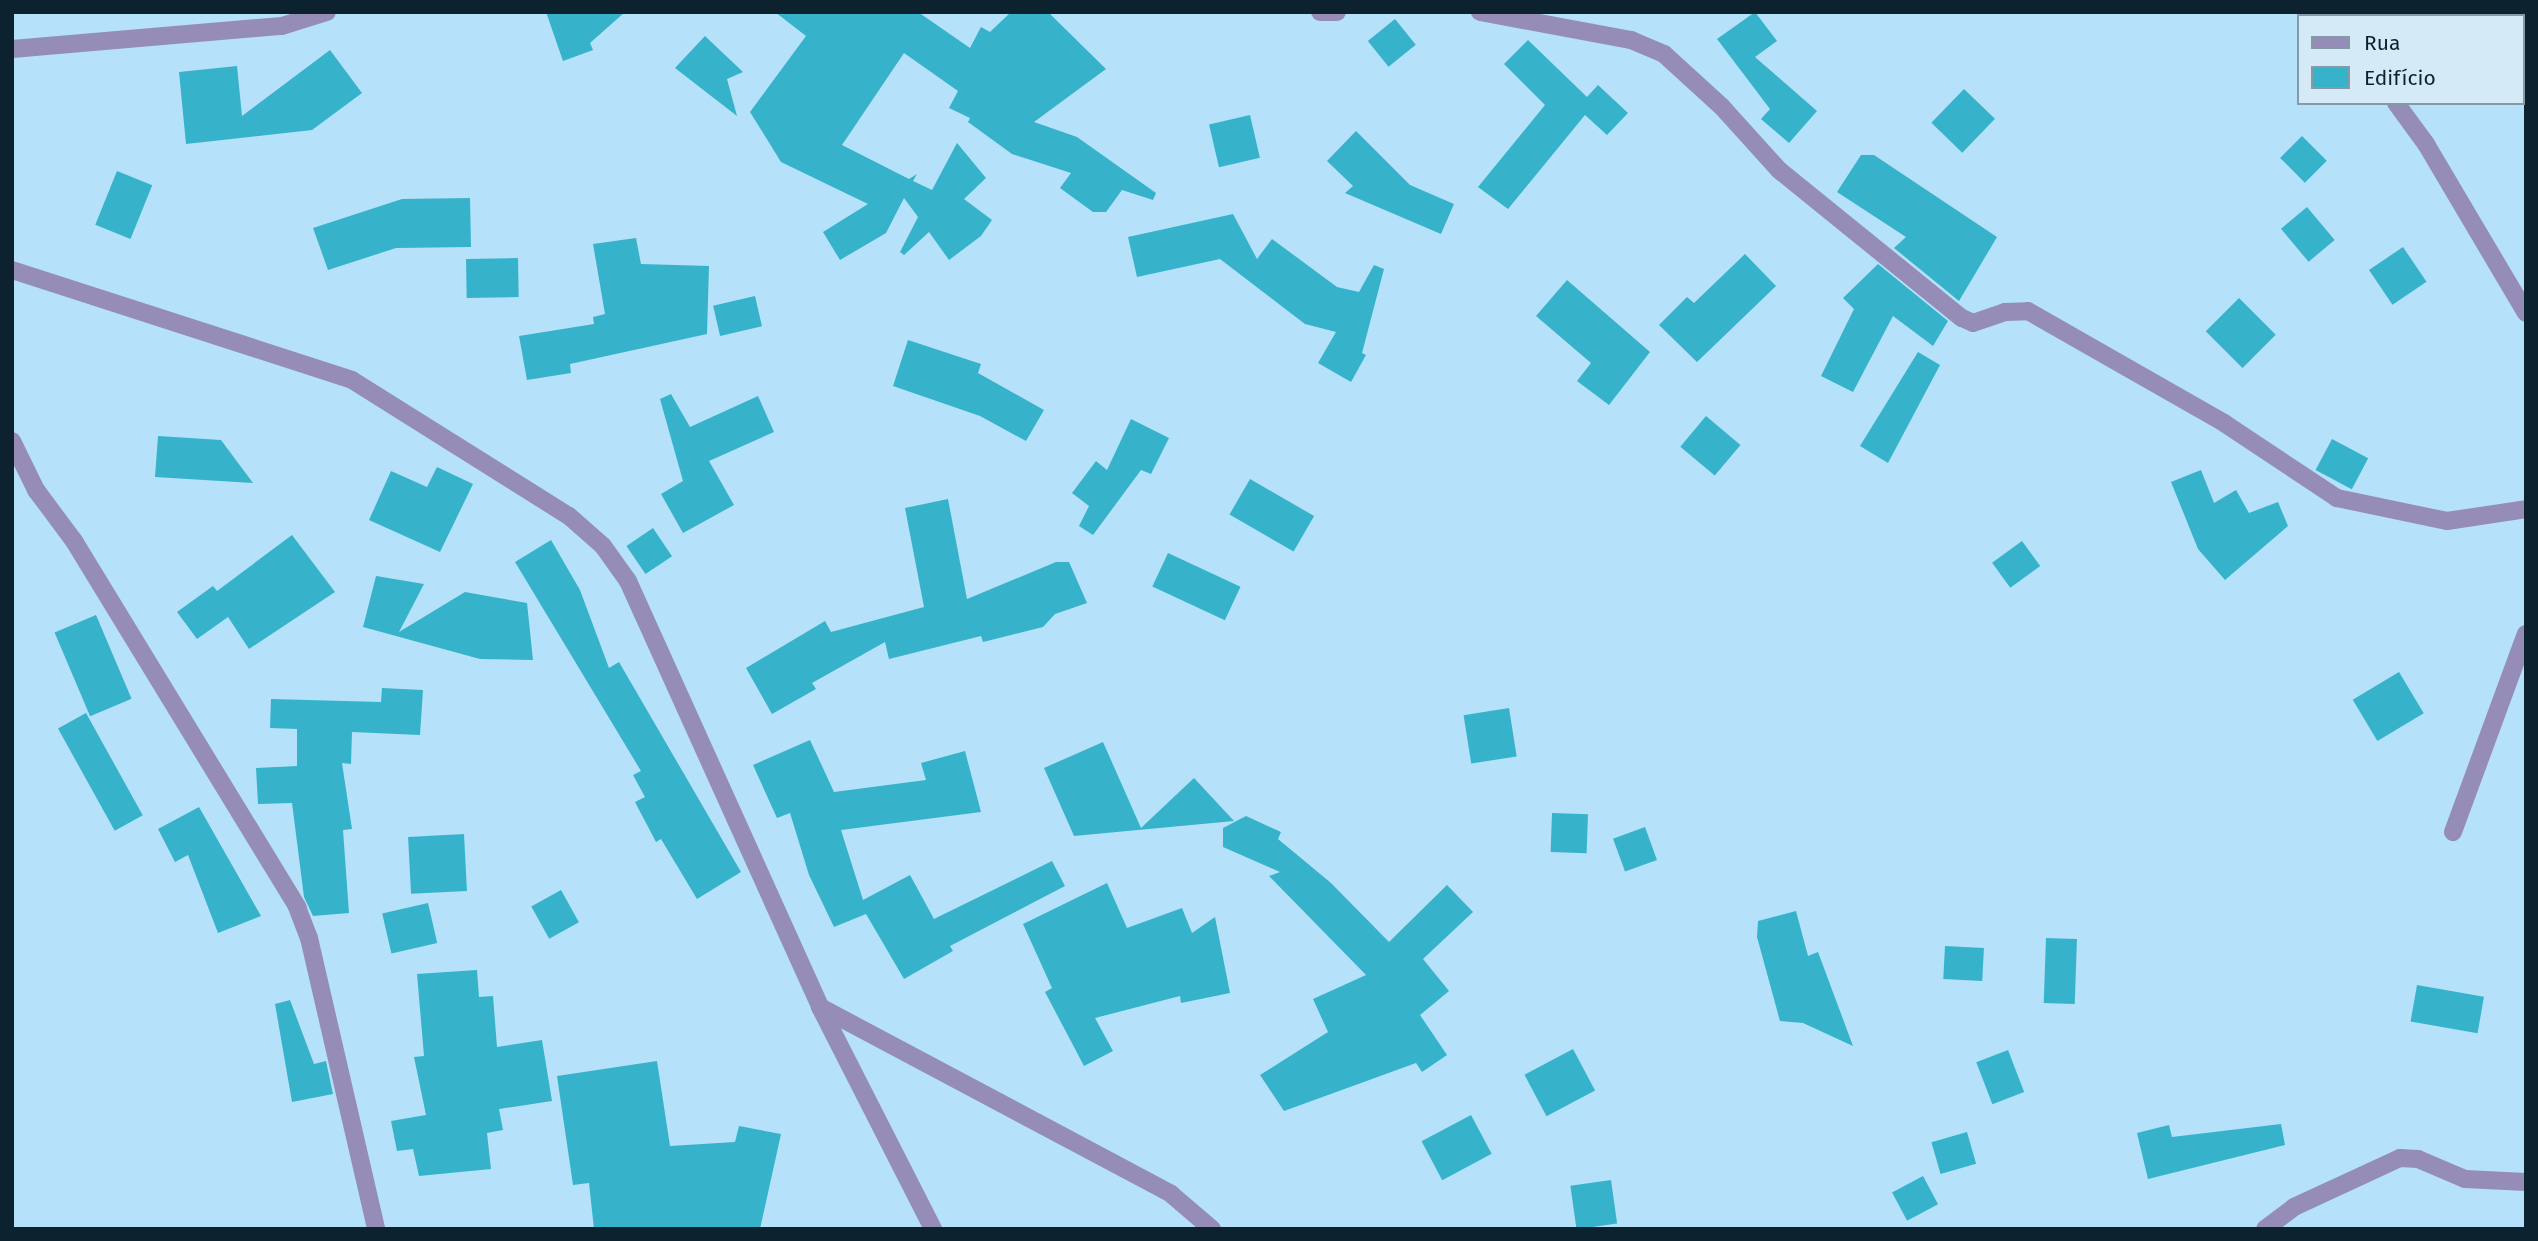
<!DOCTYPE html>
<html>
<head>
<meta charset="utf-8">
<style>
  body { margin:0 }
  #map { position:relative; width:2538px; height:1241px; overflow:hidden; background:#b5e1fa; font-family:"Fira Sans",sans-serif }
  div>[style] { position:absolute }
  [style*='--x'] { left:calc(var(--x)*1px); top:calc(var(--y)*1px); width:calc(var(--w)*1px); rotate:calc(var(--a)*1deg) }
  .building>* { inset:0; background:#36b3cb; transform-origin:0 0 }
  .street>* { height:18px; margin:-9px; padding:0 9px; transform-origin:9px; border-radius:9px; background:#958db7 }
  span { translate:-50% -50%; white-space:nowrap; text-align:center; line-height:1.15; -webkit-text-stroke:5px #d5eaf7; paint-order:stroke }
  .frame { position:absolute; inset:0; border:14px solid #0c222e; pointer-events:none }
  .legend { position:absolute; left:2297px; top:14px; width:228px; height:91px; box-sizing:border-box; background:#d5eaf7; border:2px solid #859aa7; margin:0; padding:9px 12px; list-style:none; font-size:21px; color:#0c222e }
  .legend li { display:flex; align-items:center; gap:14px; height:35px }
  .legend b { width:35px; border:2px solid #859aa7 }
</style>
</head>
<body>
<div id="map">
  <div class="building">
    <i style="clip-path:polygon(546px 12px,625px 12px,590px 43px,593px 50px,563px 61px)"></i>
    <i style="clip-path:polygon(775px 12px,918px 12px,970px 48px,981px 27px,990px 32px,1011px 12px,1048px 12px,1106px 69px,1034px 122px,1077px 137px,1156px 193px,1153px 200px,1122px 190px,1106px 212px,1093px 212px,1060px 188px,1071px 173px,1012px 154px,968px 122px,970px 118px,949px 108px,958px 91px,904px 53px,842px 145px,909px 179px,917px 174px,913px 181px,932px 190px,957px 143px,986px 178px,964px 199px,992px 220px,981px 236px,949px 260px,929px 232px,904px 255px,900px 252px,918px 217px,904px 198px,886px 233px,840px 260px,823px 232px,868px 204px,781px 162px,750px 112px,806px 36px)"></i>
    <i style="clip-path:polygon(1755px 12px,1777px 41px,1755px 57px,1817px 111px,1789px 143px,1761px 119px,1770px 109px,1717px 39px)"></i>
    <i style="left:1395px;top:19px;width:33px;height:35px;rotate:51deg"></i>
    <i style="clip-path:polygon(705px 36px,743px 72px,727px 79px,737px 116px,675px 68px)"></i>
    <i style="clip-path:polygon(1528px 40px,1587px 97px,1598px 85px,1628px 113px,1607px 135px,1585px 115px,1508px 209px,1478px 187px,1545px 105px,1504px 64px)"></i>
    <i style="clip-path:polygon(330px 50px,362px 93px,312px 130px,186px 144px,179px 72px,237px 66px,242px 116px)"></i>
    <i style="left:1964px;top:89px;width:43px;height:47px;rotate:44deg"></i>
    <i style="left:1250px;top:115px;width:44px;height:42px;rotate:77deg"></i>
    <i style="clip-path:polygon(1356px 131px,1410px 185px,1454px 204px,1441px 234px,1345px 193px,1353px 186px,1327px 161px)"></i>
    <i style="left:2302px;top:136px;width:35px;height:31px;rotate:45deg"></i>
    <i style="clip-path:polygon(1861px 155px,1874px 155px,1997px 237px,1959px 301px,1894px 248px,1906px 237px,1837px 192px)"></i>
    <i style="left:117px;top:171px;width:38px;height:58px;rotate:22deg"></i>
    <i style="clip-path:polygon(470px 198px,471px 247px,396px 248px,328px 270px,313px 228px,402px 199px)"></i>
    <i style="left:2307px;top:207px;width:43px;height:34px;rotate:50deg"></i>
    <i style="clip-path:polygon(1233px 214px,1257px 259px,1272px 239px,1337px 287px,1359px 292px,1374px 265px,1384px 269px,1362px 353px,1366px 355px,1351px 382px,1318px 363px,1336px 332px,1305px 324px,1220px 259px,1137px 277px,1128px 237px)"></i>
    <i style="clip-path:polygon(636px 238px,641px 264px,709px 266px,707px 334px,570px 364px,571px 373px,527px 380px,519px 336px,594px 324px,593px 317px,605px 314px,593px 244px)"></i>
    <i style="left:2403px;top:247px;width:42px;height:41px;rotate:56deg"></i>
    <i style="clip-path:polygon(1745px 254px,1776px 286px,1697px 362px,1659px 325px,1687px 297px,1694px 303px)"></i>
    <i style="left:518px;top:258px;width:39px;height:52px;rotate:89deg"></i>
    <i style="clip-path:polygon(1878px 264px,1948px 321px,1933px 346px,1893px 316px,1853px 392px,1821px 376px,1854px 309px,1843px 298px)"></i>
    <i style="clip-path:polygon(1567px 280px,1650px 352px,1609px 405px,1577px 381px,1591px 363px,1536px 316px)"></i>
    <i style="left:755px;top:296px;width:31px;height:43px;rotate:77deg"></i>
    <i style="left:2239px;top:298px;width:52px;height:47px;rotate:45deg"></i>
    <i style="clip-path:polygon(908px 340px,981px 364px,978px 373px,1044px 410px,1026px 441px,980px 416px,893px 386px)"></i>
    <i style="clip-path:polygon(1918px 352px,1940px 365px,1888px 463px,1860px 446px)"></i>
    <i style="clip-path:polygon(671px 394px,690px 427px,758px 396px,774px 432px,709px 461px,734px 505px,683px 533px,661px 494px,683px 481px,660px 399px)"></i>
    <i style="left:1706px;top:416px;width:45px;height:40px;rotate:40deg"></i>
    <i style="clip-path:polygon(1131px 419px,1169px 438px,1151px 474px,1141px 470px,1093px 535px,1079px 526px,1089px 506px,1072px 493px,1096px 461px,1107px 470px)"></i>
    <i style="clip-path:polygon(158px 436px,221px 440px,253px 483px,155px 477px)"></i>
    <i style="left:2332px;top:439px;width:41px;height:35px;rotate:28deg"></i>
    <i style="clip-path:polygon(437px 467px,473px 484px,440px 552px,369px 520px,391px 471px,427px 487px)"></i>
    <i style="clip-path:polygon(2201px 470px,2214px 503px,2236px 490px,2249px 513px,2278px 502px,2288px 526px,2225px 580px,2198px 549px,2171px 482px)"></i>
    <i style="left:1250px;top:479px;width:74px;height:41px;rotate:30deg"></i>
    <i style="clip-path:polygon(948px 499px,967px 599px,1056px 562px,1069px 562px,1087px 603px,1055px 614px,1043px 627px,983px 642px,981px 636px,889px 659px,885px 642px,812px 683px,816px 689px,772px 714px,746px 668px,825px 621px,831px 632px,924px 607px,905px 508px)"></i>
    <i style="left:653px;top:528px;width:34px;height:32px;rotate:56deg"></i>
    <i style="clip-path:polygon(292px 535px,335px 592px,249px 649px,228px 617px,197px 639px,177px 612px,213px 586px,217px 591px)"></i>
    <i style="clip-path:polygon(551px 540px,580px 590px,609px 668px,619px 662px,741px 872px,697px 899px,661px 839px,656px 842px,635px 802px,645px 797px,633px 775px,641px 771px,515px 562px)"></i>
    <i style="left:2022px;top:541px;width:31px;height:37px;rotate:54deg"></i>
    <i style="left:1168px;top:553px;width:80px;height:37px;rotate:25deg"></i>
    <i style="clip-path:polygon(376px 576px,424px 584px,399px 632px,465px 592px,527px 603px,533px 660px,480px 659px,363px 627px)"></i>
    <i style="left:96px;top:615px;width:91px;height:45px;rotate:67deg"></i>
    <i style="left:2399px;top:672px;width:48px;height:54px;rotate:59deg"></i>
    <i style="clip-path:polygon(382px 688px,423px 690px,420px 735px,352px 732px,351px 764px,342px 763px,352px 829px,343px 830px,349px 913px,313px 916px,304px 897px,292px 803px,258px 804px,256px 768px,297px 766px,297px 729px,270px 728px,271px 699px,381px 702px)"></i>
    <i style="left:1509px;top:708px;width:49px;height:46px;rotate:81deg"></i>
    <i style="left:86px;top:713px;width:117px;height:32px;rotate:61deg"></i>
    <i style="clip-path:polygon(810px 740px,834px 792px,926px 780px,921px 763px,965px 751px,981px 812px,841px 830px,863px 900px,910px 875px,934px 919px,1052px 861px,1065px 886px,950px 946px,953px 951px,904px 979px,866px 914px,834px 927px,809px 875px,790px 813px,777px 818px,753px 765px)"></i>
    <i style="clip-path:polygon(1103px 742px,1141px 828px,1194px 778px,1234px 821px,1074px 836px,1044px 768px)"></i>
    <i style="clip-path:polygon(199px 807px,261px 916px,218px 933px,188px 855px,175px 862px,158px 829px)"></i>
    <i style="left:1552px;top:813px;width:36px;height:39px;rotate:2deg"></i>
    <i style="clip-path:polygon(1246px 816px,1281px 832px,1278px 839px,1331px 883px,1389px 942px,1447px 885px,1473px 912px,1423px 959px,1449px 991px,1420px 1015px,1447px 1055px,1422px 1072px,1416px 1063px,1284px 1111px,1260px 1075px,1328px 1032px,1313px 999px,1366px 975px,1269px 876px,1280px 872px,1223px 847px,1223px 828px)"></i>
    <i style="left:1645px;top:827px;width:35px;height:34px;rotate:70deg"></i>
    <i style="left:464px;top:834px;width:57px;height:56px;rotate:87deg"></i>
    <i style="clip-path:polygon(1107px 883px,1127px 928px,1182px 908px,1192px 933px,1215px 917px,1230px 993px,1181px 1003px,1180px 996px,1095px 1018px,1113px 1051px,1084px 1066px,1045px 992px,1052px 988px,1023px 924px)"></i>
    <i style="left:561px;top:890px;width:37px;height:34px;rotate:61deg"></i>
    <i style="left:428px;top:903px;width:41px;height:47px;rotate:77deg"></i>
    <i style="clip-path:polygon(1796px 911px,1808px 956px,1818px 952px,1853px 1046px,1803px 1023px,1780px 1021px,1757px 937px,1758px 921px)"></i>
    <i style="left:2046px;top:938px;width:31px;height:65px;rotate:2deg"></i>
    <i style="left:1945px;top:946px;width:39px;height:33px;rotate:3deg"></i>
    <i style="clip-path:polygon(477px 970px,479px 997px,493px 996px,497px 1047px,542px 1040px,552px 1101px,499px 1109px,503px 1130px,487px 1133px,491px 1169px,419px 1176px,413px 1149px,397px 1151px,391px 1121px,426px 1115px,414px 1057px,424px 1056px,417px 974px)"></i>
    <i style="left:2417px;top:985px;width:68px;height:37px;rotate:10deg"></i>
    <i style="clip-path:polygon(290px 1000px,314px 1064px,326px 1061px,333px 1094px,292px 1102px,275px 1004px)"></i>
    <i style="left:1573px;top:1049px;width:47px;height:55px;rotate:62deg"></i>
    <i style="left:2008px;top:1050px;width:45px;height:34px;rotate:69deg"></i>
    <i style="clip-path:polygon(657px 1061px,670px 1146px,735px 1142px,739px 1126px,781px 1134px,760px 1229px,594px 1229px,589px 1183px,573px 1185px,557px 1076px)"></i>
    <i style="left:1471px;top:1115px;width:44px;height:56px;rotate:62deg"></i>
    <i style="clip-path:polygon(2281px 1124px,2285px 1145px,2148px 1179px,2137px 1133px,2169px 1125px,2172px 1137px)"></i>
    <i style="left:1967px;top:1132px;width:33px;height:37px;rotate:74deg"></i>
    <i style="left:1923px;top:1176px;width:32px;height:35px;rotate:62deg"></i>
    <i style="left:1611px;top:1180px;width:44px;height:41px;rotate:82deg"></i>
  </div>
  <div class="street">
    <i style="--x:1320;--y:12;--w:17;--a:0"></i>
    <i style="--x:1480;--y:12;--w:154;--a:10.5"></i>
    <i style="--x:1631;--y:40;--w:36;--a:23"></i>
    <i style="--x:1664;--y:54;--w:79;--a:42.4"></i>
    <i style="--x:1722;--y:107;--w:85;--a:47.9"></i>
    <i style="--x:1779;--y:170;--w:235;--a:39"></i>
    <i style="--x:1962;--y:318;--w:12;--a:24"></i>
    <i style="--x:1973;--y:323;--w:34;--a:-19"></i>
    <i style="--x:2005;--y:312;--w:23;--a:-2"></i>
    <i style="--x:2028;--y:311;--w:226;--a:29.7"></i>
    <i style="--x:2224;--y:423;--w:136;--a:33.6"></i>
    <i style="--x:2337;--y:498;--w:112;--a:11.8"></i>
    <i style="--x:2447;--y:521;--w:80;--a:-8.6"></i>
    <i style="--x:2327;--y:12;--w:5;--a:53"></i>
    <i style="--x:12;--y:49;--w:271;--a:-4.9"></i>
    <i style="--x:282;--y:26;--w:47;--a:-17.3"></i>
    <i style="--x:2396;--y:103;--w:51;--a:53.8"></i>
    <i style="--x:2426;--y:144;--w:196;--a:59.4"></i>
    <i style="--x:12;--y:270;--w:357;--a:17.9"></i>
    <i style="--x:352;--y:380;--w:256;--a:32.1"></i>
    <i style="--x:569;--y:516;--w:45;--a:41.4"></i>
    <i style="--x:603;--y:546;--w:43;--a:54.5"></i>
    <i style="--x:628;--y:581;--w:467;--a:65.7"></i>
    <i style="--x:820;--y:1007;--w:398;--a:28"></i>
    <i style="--x:1171;--y:1194;--w:54;--a:40.5"></i>
    <i style="--x:12;--y:441;--w:55;--a:63.9"></i>
    <i style="--x:36;--y:490;--w:64;--a:53.3"></i>
    <i style="--x:74;--y:541;--w:429;--a:58.6"></i>
    <i style="--x:297;--y:907;--w:33;--a:69"></i>
    <i style="--x:309;--y:938;--w:299;--a:77"></i>
    <i style="--x:2453;--y:832;--w:211;--a:-69.8"></i>
    <i style="--x:820;--y:1007;--w:249;--a:63"></i>
    <i style="--x:2265;--y:1229;--w:36;--a:-37"></i>
    <i style="--x:2294;--y:1207;--w:117;--a:-24.8"></i>
    <i style="--x:2400;--y:1158;--w:18;--a:3"></i>
    <i style="--x:2418;--y:1159;--w:51;--a:23.1"></i>
    <i style="--x:2465;--y:1179;--w:61;--a:2.8"></i>
  </div>
  <div class="frame"></div>
  <ul class="legend">
  <li><b style="height:9px;background:#958db7"></b>Rua</li>
  <li><b style="height:19px;background:#36b3cb"></b>Edifício</li>
  </ul>
</div>
</body>
</html>
